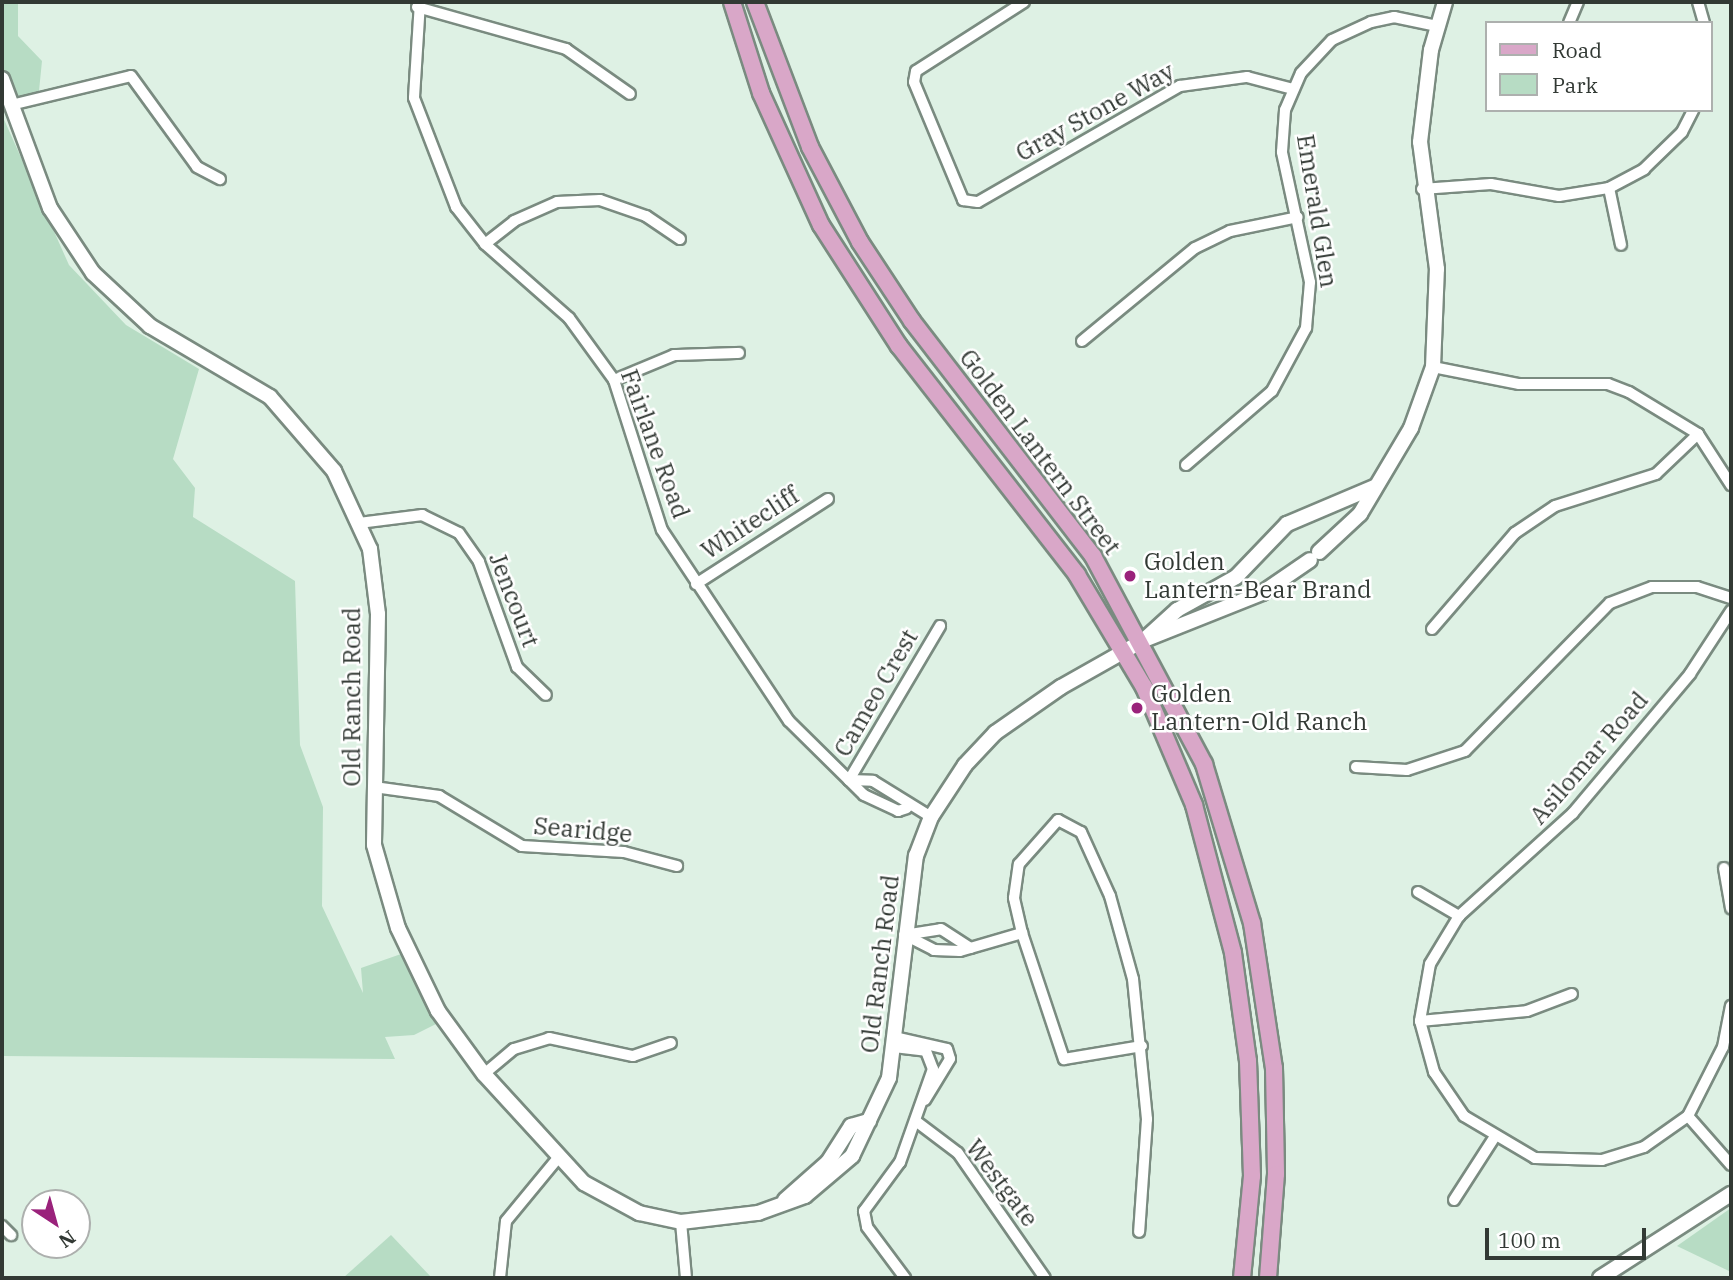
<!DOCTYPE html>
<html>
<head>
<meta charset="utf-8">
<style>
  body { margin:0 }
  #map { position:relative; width:1733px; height:1280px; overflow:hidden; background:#def1e4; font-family:"IBM Plex Serif",serif }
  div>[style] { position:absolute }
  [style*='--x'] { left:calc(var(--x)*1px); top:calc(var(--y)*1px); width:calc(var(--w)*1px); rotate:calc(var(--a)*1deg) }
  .green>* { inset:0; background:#b7dcc4 }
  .roads { filter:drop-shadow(2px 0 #7a8b80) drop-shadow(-2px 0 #7a8b80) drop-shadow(0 2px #7a8b80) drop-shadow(0 -2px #7a8b80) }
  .street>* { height:10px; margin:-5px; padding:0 5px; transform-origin:5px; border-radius:5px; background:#fff }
  .secondary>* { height:14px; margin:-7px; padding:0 7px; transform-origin:7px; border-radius:7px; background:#fff }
  .primary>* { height:16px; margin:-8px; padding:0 8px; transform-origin:8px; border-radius:8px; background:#d9a7c8 }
  .dots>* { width:19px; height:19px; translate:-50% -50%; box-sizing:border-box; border:4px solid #fff; border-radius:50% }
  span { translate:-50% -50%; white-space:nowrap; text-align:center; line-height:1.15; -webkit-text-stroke:5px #fff; paint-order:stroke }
  .street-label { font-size:24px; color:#323934 }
  .poi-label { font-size:24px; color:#323934 }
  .left { translate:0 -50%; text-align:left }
  .frame { position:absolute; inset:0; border:4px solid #323934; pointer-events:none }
  .legend { position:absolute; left:1485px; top:21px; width:228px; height:91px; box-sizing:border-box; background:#fff; border:2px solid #adb0ae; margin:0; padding:9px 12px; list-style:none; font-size:21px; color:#323934 }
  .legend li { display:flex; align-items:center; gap:14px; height:35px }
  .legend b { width:35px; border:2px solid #adb0ae }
  .north { position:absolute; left:21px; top:1189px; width:70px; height:70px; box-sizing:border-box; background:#fff; border:2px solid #adb0ae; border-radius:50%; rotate:144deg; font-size:19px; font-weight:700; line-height:28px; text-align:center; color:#323934 }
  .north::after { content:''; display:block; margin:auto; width:24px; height:32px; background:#9a227b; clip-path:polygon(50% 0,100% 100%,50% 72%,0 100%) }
  .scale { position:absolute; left:1485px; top:1228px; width:161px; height:32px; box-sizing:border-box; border:4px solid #323934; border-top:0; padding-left:9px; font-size:21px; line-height:24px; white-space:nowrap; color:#323934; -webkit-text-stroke:5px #fff; paint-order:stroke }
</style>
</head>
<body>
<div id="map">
  <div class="green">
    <i style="clip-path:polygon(2px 2px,18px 2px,18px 36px,42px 61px,39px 91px,2px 105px)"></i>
    <i style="clip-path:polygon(2px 115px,69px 265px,126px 325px,199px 369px,173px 459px,195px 488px,193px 517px,295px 581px,300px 745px,323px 807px,322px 906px,363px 993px,361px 968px,401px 954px,436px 1024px,414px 1035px,385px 1037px,395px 1059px,2px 1056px)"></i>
    <i style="clip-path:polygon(1731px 1208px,1731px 1272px,1677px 1246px)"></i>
    <i style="clip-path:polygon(391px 1235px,432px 1278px,343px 1278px)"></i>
  </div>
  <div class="roads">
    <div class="street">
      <i style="--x:420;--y:2;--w:96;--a:93.6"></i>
      <i style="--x:414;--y:98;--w:117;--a:68.9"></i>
      <i style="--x:456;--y:207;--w:47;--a:51.9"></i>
      <i style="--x:485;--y:244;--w:112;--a:41.4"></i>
      <i style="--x:569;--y:318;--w:77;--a:54"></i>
      <i style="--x:614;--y:380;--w:157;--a:72.3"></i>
      <i style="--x:662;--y:530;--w:229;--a:56.4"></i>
      <i style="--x:789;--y:721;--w:105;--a:44.6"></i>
      <i style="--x:864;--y:795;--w:38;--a:25"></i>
      <i style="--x:898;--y:811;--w:9;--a:-18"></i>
      <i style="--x:1024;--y:2;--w:128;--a:147.4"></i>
      <i style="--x:916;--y:71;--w:11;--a:100"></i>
      <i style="--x:914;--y:82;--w:128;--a:67.4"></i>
      <i style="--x:963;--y:200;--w:15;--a:8"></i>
      <i style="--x:978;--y:202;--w:233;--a:-29.9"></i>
      <i style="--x:1180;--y:86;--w:68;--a:-7.7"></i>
      <i style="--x:1247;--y:77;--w:48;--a:14.6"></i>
      <i style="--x:1698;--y:2;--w:22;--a:74"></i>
      <i style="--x:417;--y:7;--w:155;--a:15.7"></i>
      <i style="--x:566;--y:49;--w:78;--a:35.1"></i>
      <i style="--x:1569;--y:23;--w:23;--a:-67"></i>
      <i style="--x:11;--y:105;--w:123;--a:-13.6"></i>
      <i style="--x:131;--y:76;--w:112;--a:54"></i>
      <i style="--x:197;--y:167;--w:26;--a:28"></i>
      <i style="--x:1609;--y:188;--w:58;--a:78.1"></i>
      <i style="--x:1422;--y:189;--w:69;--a:-4.1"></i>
      <i style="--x:1491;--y:184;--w:69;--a:10"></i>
      <i style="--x:1559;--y:196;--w:51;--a:-9.1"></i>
      <i style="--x:1609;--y:188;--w:40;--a:-28"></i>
      <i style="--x:1644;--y:169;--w:53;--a:-44.2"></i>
      <i style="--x:1682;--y:132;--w:25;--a:-63"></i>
      <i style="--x:485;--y:244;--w:37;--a:-38"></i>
      <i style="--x:514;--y:221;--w:47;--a:-23.8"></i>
      <i style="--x:557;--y:202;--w:43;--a:-2.7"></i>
      <i style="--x:600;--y:200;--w:49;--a:19.2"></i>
      <i style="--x:646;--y:216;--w:41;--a:34.1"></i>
      <i style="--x:1082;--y:341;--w:146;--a:-39.5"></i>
      <i style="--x:1195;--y:248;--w:39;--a:-26"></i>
      <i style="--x:1230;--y:231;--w:69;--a:-11.6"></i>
      <i style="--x:1433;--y:367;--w:88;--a:11.2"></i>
      <i style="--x:1519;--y:384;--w:89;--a:0"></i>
      <i style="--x:1608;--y:384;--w:22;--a:21"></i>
      <i style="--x:1629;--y:392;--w:81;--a:31.3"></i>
      <i style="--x:1698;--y:434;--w:61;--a:57.1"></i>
      <i style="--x:614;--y:380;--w:65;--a:-22.6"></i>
      <i style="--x:674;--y:355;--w:65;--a:-1.8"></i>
      <i style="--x:1186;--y:465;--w:113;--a:-40.7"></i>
      <i style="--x:1272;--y:391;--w:72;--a:-61.6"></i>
      <i style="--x:1306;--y:328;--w:46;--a:-85"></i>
      <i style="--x:1310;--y:282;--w:133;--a:-102.2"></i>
      <i style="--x:1282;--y:152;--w:42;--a:-85.9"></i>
      <i style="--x:1285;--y:110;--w:40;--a:-66.6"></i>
      <i style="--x:1301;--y:73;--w:45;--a:-46.8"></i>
      <i style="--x:1332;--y:40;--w:43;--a:-24.8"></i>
      <i style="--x:1371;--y:22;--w:24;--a:-12"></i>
      <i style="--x:1394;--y:17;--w:44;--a:11.8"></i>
      <i style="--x:359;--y:523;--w:64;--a:-7.2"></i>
      <i style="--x:422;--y:515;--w:41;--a:25.9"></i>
      <i style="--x:459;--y:533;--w:35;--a:55"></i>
      <i style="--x:479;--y:562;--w:112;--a:70.1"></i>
      <i style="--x:517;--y:667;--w:40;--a:44"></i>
      <i style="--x:696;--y:584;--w:157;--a:-32.8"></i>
      <i style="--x:1731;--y:611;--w:75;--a:123.1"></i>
      <i style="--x:1690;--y:674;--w:182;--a:130.1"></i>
      <i style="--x:1573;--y:813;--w:154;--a:137.9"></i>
      <i style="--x:1459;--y:916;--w:56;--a:121.1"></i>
      <i style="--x:1430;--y:964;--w:58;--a:100"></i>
      <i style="--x:1420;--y:1021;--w:53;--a:74.6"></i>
      <i style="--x:1434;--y:1072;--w:53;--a:55.7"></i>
      <i style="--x:1464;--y:1116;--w:82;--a:30.6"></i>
      <i style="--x:1535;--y:1158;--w:67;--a:1.7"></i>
      <i style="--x:1602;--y:1160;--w:44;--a:-17.2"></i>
      <i style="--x:1644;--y:1147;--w:54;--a:-35.2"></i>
      <i style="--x:1688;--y:1116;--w:77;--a:-63.1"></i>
      <i style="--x:1723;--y:1047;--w:42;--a:-79"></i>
      <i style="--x:1432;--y:629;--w:127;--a:-49.2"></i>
      <i style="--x:1515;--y:533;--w:48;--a:-34"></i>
      <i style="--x:1555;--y:506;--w:106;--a:-17.6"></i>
      <i style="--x:1656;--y:474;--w:58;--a:-43.6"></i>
      <i style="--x:1356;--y:767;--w:51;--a:3.4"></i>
      <i style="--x:1407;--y:770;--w:61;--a:-18.1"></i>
      <i style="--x:1465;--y:751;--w:207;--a:-45.6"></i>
      <i style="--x:1610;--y:603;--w:45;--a:-20.9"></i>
      <i style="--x:1652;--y:587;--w:45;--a:0"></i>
      <i style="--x:1697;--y:587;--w:36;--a:18"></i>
      <i style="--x:849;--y:780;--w:179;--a:-59.4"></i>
      <i style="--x:849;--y:780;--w:24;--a:2"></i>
      <i style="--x:873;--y:781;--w:68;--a:31.8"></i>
      <i style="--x:374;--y:787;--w:66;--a:7.9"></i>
      <i style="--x:439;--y:796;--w:97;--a:31.1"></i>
      <i style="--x:522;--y:846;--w:102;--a:3.4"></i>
      <i style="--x:624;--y:852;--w:55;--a:14.8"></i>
      <i style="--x:1724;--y:868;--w:41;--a:80.1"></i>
      <i style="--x:1418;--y:892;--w:48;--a:30.3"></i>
      <i style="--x:1022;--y:933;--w:133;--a:71.6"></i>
      <i style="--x:1064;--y:1059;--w:79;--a:-9.5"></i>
      <i style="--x:904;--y:935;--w:37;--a:-9"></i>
      <i style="--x:941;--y:929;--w:35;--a:33"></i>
      <i style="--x:905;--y:935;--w:33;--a:27"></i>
      <i style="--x:934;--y:950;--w:26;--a:2"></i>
      <i style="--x:960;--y:951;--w:65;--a:-16.2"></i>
      <i style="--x:1022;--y:933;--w:36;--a:-103"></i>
      <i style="--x:1014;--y:898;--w:34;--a:-82"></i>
      <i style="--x:1019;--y:864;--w:59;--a:-48.4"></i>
      <i style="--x:1058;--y:820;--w:26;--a:28"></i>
      <i style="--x:1081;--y:832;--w:70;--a:65.6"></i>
      <i style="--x:1110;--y:896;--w:86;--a:74.5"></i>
      <i style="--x:1133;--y:979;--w:141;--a:84.3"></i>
      <i style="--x:1147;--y:1119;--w:113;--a:94"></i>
      <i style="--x:1420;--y:1021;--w:107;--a:-5.3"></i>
      <i style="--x:1527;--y:1011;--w:48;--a:-20.7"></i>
      <i style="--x:895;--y:1037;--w:53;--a:13"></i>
      <i style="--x:947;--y:1049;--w:10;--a:73"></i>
      <i style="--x:950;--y:1059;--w:48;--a:121.4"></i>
      <i style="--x:894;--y:1047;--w:32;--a:7"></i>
      <i style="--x:926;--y:1051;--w:19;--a:69"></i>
      <i style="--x:933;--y:1069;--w:99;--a:109.5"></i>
      <i style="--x:900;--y:1162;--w:61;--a:126.3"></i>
      <i style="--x:864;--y:1211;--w:16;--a:79"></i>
      <i style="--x:867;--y:1227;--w:64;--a:53.3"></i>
      <i style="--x:484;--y:1074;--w:39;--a:-40"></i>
      <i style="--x:514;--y:1049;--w:37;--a:-17"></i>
      <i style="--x:549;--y:1038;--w:86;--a:12.1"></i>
      <i style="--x:633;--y:1056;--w:40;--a:-18.9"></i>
      <i style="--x:1688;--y:1116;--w:65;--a:48.7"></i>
      <i style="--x:917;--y:1122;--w:51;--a:37.1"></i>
      <i style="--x:958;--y:1153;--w:152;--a:55.2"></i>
      <i style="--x:1454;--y:1200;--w:74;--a:-57.2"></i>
      <i style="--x:681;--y:1222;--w:56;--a:84.9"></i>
      <i style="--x:2;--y:1226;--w:13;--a:45"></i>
      <i style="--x:500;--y:1278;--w:57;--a:-84"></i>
      <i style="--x:506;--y:1221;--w:82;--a:-50.5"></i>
    </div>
    <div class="secondary">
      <i style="--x:2;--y:79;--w:138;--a:69.6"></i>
      <i style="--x:50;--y:208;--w:78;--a:56.5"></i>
      <i style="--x:93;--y:273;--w:78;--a:42.9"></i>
      <i style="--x:150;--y:326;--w:139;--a:30.6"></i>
      <i style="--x:270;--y:397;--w:98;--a:49.1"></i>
      <i style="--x:334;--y:471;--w:86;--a:65.2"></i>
      <i style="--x:370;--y:549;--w:65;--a:83"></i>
      <i style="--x:378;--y:614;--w:231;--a:91"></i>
      <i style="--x:374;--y:845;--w:86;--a:73.9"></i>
      <i style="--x:398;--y:928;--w:92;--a:64.3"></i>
      <i style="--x:438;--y:1011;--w:78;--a:53.9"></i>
      <i style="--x:484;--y:1074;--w:148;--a:47.5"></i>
      <i style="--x:584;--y:1183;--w:63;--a:28.6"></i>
      <i style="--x:639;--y:1213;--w:43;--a:12.1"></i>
      <i style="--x:681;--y:1222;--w:78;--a:-6.7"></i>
      <i style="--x:758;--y:1213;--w:50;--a:-19.9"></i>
      <i style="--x:805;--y:1196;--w:62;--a:-40.4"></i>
      <i style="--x:852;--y:1156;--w:86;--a:-64.6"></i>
      <i style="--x:889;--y:1078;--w:224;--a:-83.1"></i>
      <i style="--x:916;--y:856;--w:42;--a:-69"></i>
      <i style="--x:931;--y:817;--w:62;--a:-56.8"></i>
      <i style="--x:965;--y:765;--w:44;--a:-46.8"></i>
      <i style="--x:995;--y:733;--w:80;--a:-34.9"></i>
      <i style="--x:1061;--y:687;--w:95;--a:-29.5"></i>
      <i style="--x:1144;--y:640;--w:127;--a:-21.7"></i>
      <i style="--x:1262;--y:593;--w:58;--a:-34.5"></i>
      <i style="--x:1319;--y:552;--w:56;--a:-42.8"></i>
      <i style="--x:1360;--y:514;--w:100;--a:-59.3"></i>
      <i style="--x:1411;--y:428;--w:65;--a:-70.2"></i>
      <i style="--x:1433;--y:367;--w:98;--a:-87.7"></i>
      <i style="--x:1437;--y:269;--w:128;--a:-97.6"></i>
      <i style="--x:1420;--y:142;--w:93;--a:-83.2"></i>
      <i style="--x:1431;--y:50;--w:50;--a:-73.7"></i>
      <i style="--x:1144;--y:640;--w:45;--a:-42.3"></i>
      <i style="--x:1177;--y:610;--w:68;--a:-29.2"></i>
      <i style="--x:1236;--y:577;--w:74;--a:-46.1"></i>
      <i style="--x:1287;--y:524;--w:95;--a:-23"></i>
      <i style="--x:785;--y:1200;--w:57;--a:-41.5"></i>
      <i style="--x:828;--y:1162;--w:43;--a:-57.4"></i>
      <i style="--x:851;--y:1126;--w:19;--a:-16"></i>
      <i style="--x:1600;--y:1278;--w:156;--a:-32.7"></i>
    </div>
    <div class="primary">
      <i style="--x:732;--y:2;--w:96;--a:72.3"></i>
      <i style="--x:761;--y:93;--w:145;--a:65.6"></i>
      <i style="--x:821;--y:225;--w:144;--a:57.2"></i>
      <i style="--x:899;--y:346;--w:290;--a:52.1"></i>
      <i style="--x:1077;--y:575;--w:131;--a:59.1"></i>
      <i style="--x:1144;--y:687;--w:128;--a:67"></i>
      <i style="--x:1194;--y:805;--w:153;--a:75.2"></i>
      <i style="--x:1233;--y:953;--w:109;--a:82.1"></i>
      <i style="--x:1248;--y:1061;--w:115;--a:88"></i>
      <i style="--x:1252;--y:1176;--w:102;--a:95.6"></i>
      <i style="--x:755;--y:2;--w:155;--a:69.2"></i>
      <i style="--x:810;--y:147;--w:107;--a:62.2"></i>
      <i style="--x:860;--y:242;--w:95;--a:56.6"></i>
      <i style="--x:912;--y:321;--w:297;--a:52.4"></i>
      <i style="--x:1093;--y:556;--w:236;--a:61.9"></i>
      <i style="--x:1204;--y:764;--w:166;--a:73.2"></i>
      <i style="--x:1252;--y:923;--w:147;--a:81.4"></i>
      <i style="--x:1274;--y:1068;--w:106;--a:88.9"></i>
      <i style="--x:1276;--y:1174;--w:104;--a:94.4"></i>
    </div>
  </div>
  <div class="dots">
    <i style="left:1130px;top:576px;background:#9a227b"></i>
    <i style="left:1137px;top:708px;background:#9a227b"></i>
  </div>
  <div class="street-label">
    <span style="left:1095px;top:112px;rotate:-29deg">Gray Stone Way</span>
    <span style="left:1317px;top:211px;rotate:81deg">Emerald Glen</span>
    <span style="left:655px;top:444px;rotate:70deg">Fairlane Road</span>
    <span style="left:1040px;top:452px;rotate:53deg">Golden Lantern Street</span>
    <span style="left:750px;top:523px;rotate:-33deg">Whitecliff</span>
    <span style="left:514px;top:600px;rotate:69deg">Jencourt</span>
    <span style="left:876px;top:693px;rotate:-60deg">Cameo Crest</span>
    <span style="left:352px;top:697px;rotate:-90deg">Old Ranch Road</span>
    <span style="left:1589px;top:758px;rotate:-49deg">Asilomar Road</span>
    <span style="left:583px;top:830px;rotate:5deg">Searidge</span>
    <span style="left:880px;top:964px;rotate:-83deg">Old Ranch Road</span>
    <span style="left:1002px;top:1183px;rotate:53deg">Westgate</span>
  </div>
  <div class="poi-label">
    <span class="left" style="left:1144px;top:576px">Golden<br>Lantern-Bear Brand</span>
    <span class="left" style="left:1151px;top:708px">Golden<br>Lantern-Old Ranch</span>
  </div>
  <div class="frame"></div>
  <ul class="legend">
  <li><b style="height:9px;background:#d9a7c8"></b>Road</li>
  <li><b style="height:19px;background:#b7dcc4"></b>Park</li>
  </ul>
  <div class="north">N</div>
  <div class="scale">100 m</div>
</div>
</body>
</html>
